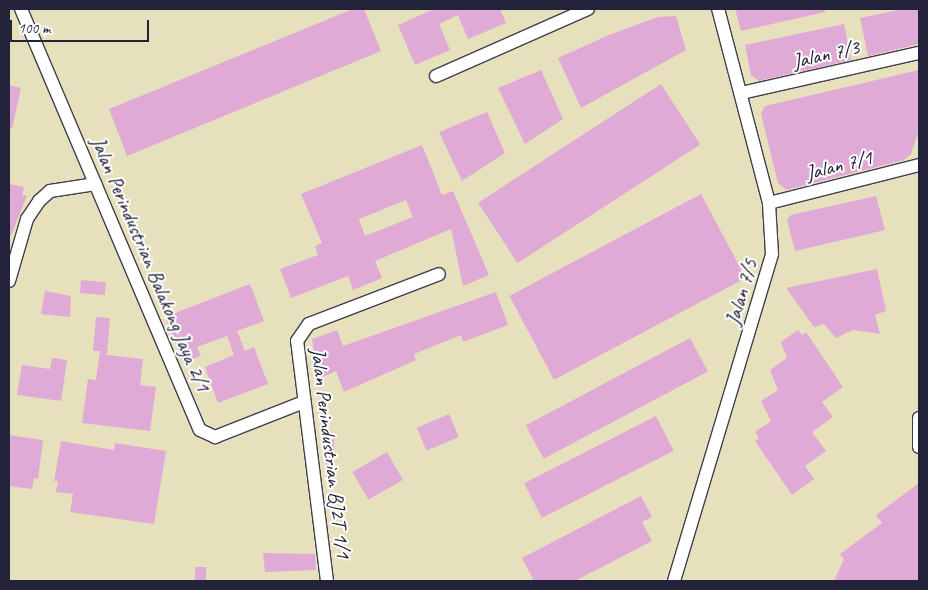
<!DOCTYPE html>
<html>
<head>
<meta charset="utf-8">
<style>
  body { margin:0 }
  #map { position:relative; width:928px; height:590px; overflow:hidden; background:#e7e0bc; font-family:Caveat,sans-serif }
  div>[style] { position:absolute }
  [style*='--x'] { left:calc(var(--x)*1px); top:calc(var(--y)*1px); width:calc(var(--w)*1px); rotate:calc(var(--a)*1deg) }
  .building>* { inset:0; background:#e0aad6; transform-origin:0 0 }
  .roads { filter:drop-shadow(1px 0 #403e4e) drop-shadow(-1px 0 #403e4e) drop-shadow(0 1px #403e4e) drop-shadow(0 -1px #403e4e) }
  .minor>* { height:12px; margin:-6px; padding:0 6px; transform-origin:6px; border-radius:6px; background:#fff }
  span { translate:-50% -50%; white-space:nowrap; text-align:center; line-height:1.15; -webkit-text-stroke:4px #fff; paint-order:stroke }
  .street-label { font-size:21px; color:#22223b }
  .frame { position:absolute; inset:0; border:10px solid #22223b; pointer-events:none }
  .scale { position:absolute; left:10px; top:20px; width:139px; height:22px; box-sizing:border-box; border:2px solid #22223b; border-top:0; padding-left:6px; font-size:15px; line-height:18px; white-space:nowrap; color:#22223b; -webkit-text-stroke:4px #fff; paint-order:stroke }
</style>
</head>
<body>
<div id="map">
  <div class="building">
    <i style="clip-path:polygon(353px 9px,364px 9px,381px 51px,127px 156px,109px 109px)"></i>
    <i style="clip-path:polygon(434px 9px,500px 9px,506px 23px,468px 39px,458px 15px,439px 24px,450px 50px,415px 65px,398px 25px)"></i>
    <i style="clip-path:polygon(735px 9px,825px 9px,825px 12px,741px 31px)"></i>
    <i style="clip-path:polygon(903px 9px,919px 9px,919px 44px,868px 56px,860px 18px)"></i>
    <i style="clip-path:polygon(676px 16px,686px 50px,581px 108px,558px 58px,611px 34px,658px 17px)"></i>
    <i style="clip-path:polygon(844px 24px,851px 60px,759px 81px,751px 75px,745px 45px)"></i>
    <i style="clip-path:polygon(541px 70px,563px 119px,525px 144px,498px 88px)"></i>
    <i style="clip-path:polygon(919px 70px,919px 130px,911px 154px,904px 160px,786px 190px,778px 183px,761px 114px,765px 106px)"></i>
    <i style="left:661px;top:84px;width:72px;height:218px;rotate:57deg"></i>
    <i style="clip-path:polygon(9px 85px,21px 88px,12px 129px,9px 128px)"></i>
    <i style="clip-path:polygon(487px 112px,505px 153px,462px 181px,439px 132px)"></i>
    <i style="clip-path:polygon(evenodd,422px 145px,442px 195px,453px 191px,489px 275px,463px 286px,451px 229px,375px 261px,382px 278px,353px 290px,348px 276px,291px 298px,280px 269px,318px 255px,315px 246px,322px 243px,301px 194px,422px 145px,406px 200px,413px 217px,365px 236px,359px 219px,406px 200px)"></i>
    <i style="clip-path:polygon(9px 184px,24px 187px,22px 195px,27px 196px,9px 240px)"></i>
    <i style="left:701px;top:194px;width:95px;height:217px;rotate:62deg"></i>
    <i style="clip-path:polygon(876px 196px,885px 230px,795px 251px,787px 220px,791px 215px)"></i>
    <i style="clip-path:polygon(877px 269px,886px 311px,875px 315px,880px 334px,853px 330px,836px 338px,824px 324px,814px 327px,786px 288px)"></i>
    <i style="left:81px;top:280px;width:25px;height:13px;rotate:5deg"></i>
    <i style="clip-path:polygon(250px 284px,264px 321px,237px 331px,245px 351px,254px 347px,268px 384px,218px 403px,205px 367px,234px 355px,227px 336px,197px 347px,201px 356px,183px 363px,165px 317px)"></i>
    <i style="clip-path:polygon(45px 291px,71px 296px,70px 317px,41px 314px)"></i>
    <i style="clip-path:polygon(496px 292px,508px 325px,463px 342px,461px 335px,414px 354px,416px 360px,344px 392px,336px 371px,318px 379px,312px 339px,337px 330px,343px 346px)"></i>
    <i style="clip-path:polygon(96px 317px,110px 318px,107px 355px,143px 359px,140px 385px,156px 387px,150px 431px,82px 423px,88px 379px,96px 380px,100px 351px,93px 351px)"></i>
    <i style="clip-path:polygon(798px 330px,802px 335px,806px 332px,843px 387px,822px 402px,833px 417px,812px 432px,826px 451px,805px 466px,814px 479px,792px 495px,755px 441px,759px 438px,755px 432px,771px 421px,761px 401px,778px 390px,770px 370px,787px 358px,781px 342px)"></i>
    <i style="left:690px;top:338px;width:38px;height:186px;rotate:62deg"></i>
    <i style="clip-path:polygon(52px 358px,67px 360px,61px 401px,17px 395px,22px 365px,50px 369px)"></i>
    <i style="left:449px;top:414px;width:25px;height:35px;rotate:67deg"></i>
    <i style="left:656px;top:416px;width:39px;height:148px;rotate:63deg"></i>
    <i style="clip-path:polygon(334px 434px,334px 478px,327px 478px,323px 435px)"></i>
    <i style="clip-path:polygon(9px 435px,43px 440px,38px 479px,34px 478px,32px 489px,9px 486px)"></i>
    <i style="clip-path:polygon(61px 441px,114px 450px,115px 443px,166px 451px,154px 524px,70px 512px,73px 494px,56px 492px,58px 481px,54px 481px)"></i>
    <i style="left:387px;top:452px;width:32px;height:40px;rotate:60deg"></i>
    <i style="clip-path:polygon(919px 483px,919px 581px,834px 581px,844px 559px,840px 554px,882px 523px,876px 515px)"></i>
    <i style="clip-path:polygon(641px 496px,652px 517px,642px 522px,652px 541px,575px 581px,534px 581px,522px 558px)"></i>
    <i style="clip-path:polygon(263px 553px,315px 554px,316px 570px,265px 572px)"></i>
    <i style="left:195px;top:567px;width:11px;height:14px"></i>
  </div>
  <div class="roads">
    <div class="minor">
      <i style="--x:21;--y:9;--w:457;--a:67"></i>
      <i style="--x:200;--y:430;--w:17;--a:25"></i>
      <i style="--x:215;--y:437;--w:96;--a:-21.5"></i>
      <i style="--x:436;--y:76;--w:166;--a:-23.8"></i>
      <i style="--x:741;--y:93;--w:182;--a:-12.7"></i>
      <i style="--x:769;--y:203;--w:155;--a:-14.2"></i>
      <i style="--x:9;--y:281;--w:65;--a:-73.8"></i>
      <i style="--x:27;--y:219;--w:22;--a:-56"></i>
      <i style="--x:39;--y:201;--w:15;--a:-42"></i>
      <i style="--x:50;--y:191;--w:46;--a:-8.8"></i>
      <i style="--x:919;--y:418;--w:29;--a:90"></i>
      <i style="--x:327;--y:581;--w:242;--a:-97.1"></i>
      <i style="--x:297;--y:341;--w:21;--a:-55"></i>
      <i style="--x:309;--y:324;--w:139;--a:-21"></i>
      <i style="--x:674;--y:581;--w:341;--a:-73.3"></i>
      <i style="--x:772;--y:254;--w:51;--a:-93.4"></i>
      <i style="--x:769;--y:203;--w:201;--a:-104.7"></i>
    </div>
  </div>
  <div class="street-label">
    <span style="left:826px;top:54px;rotate:-13deg">Jalan 7/3</span>
    <span style="left:839px;top:165px;rotate:-14deg">Jalan 7/1</span>
    <span style="left:151px;top:264px;rotate:67deg">Jalan Perindustrian Balakong Jaya 2/1</span>
    <span style="left:741px;top:292px;rotate:-74deg">Jalan 7/5</span>
    <span style="left:331px;top:453px;rotate:83deg">Jalan Perindustrian BJ2T 1/1</span>
  </div>
  <div class="frame"></div>
  <div class="scale">100 m</div>
</div>
</body>
</html>
